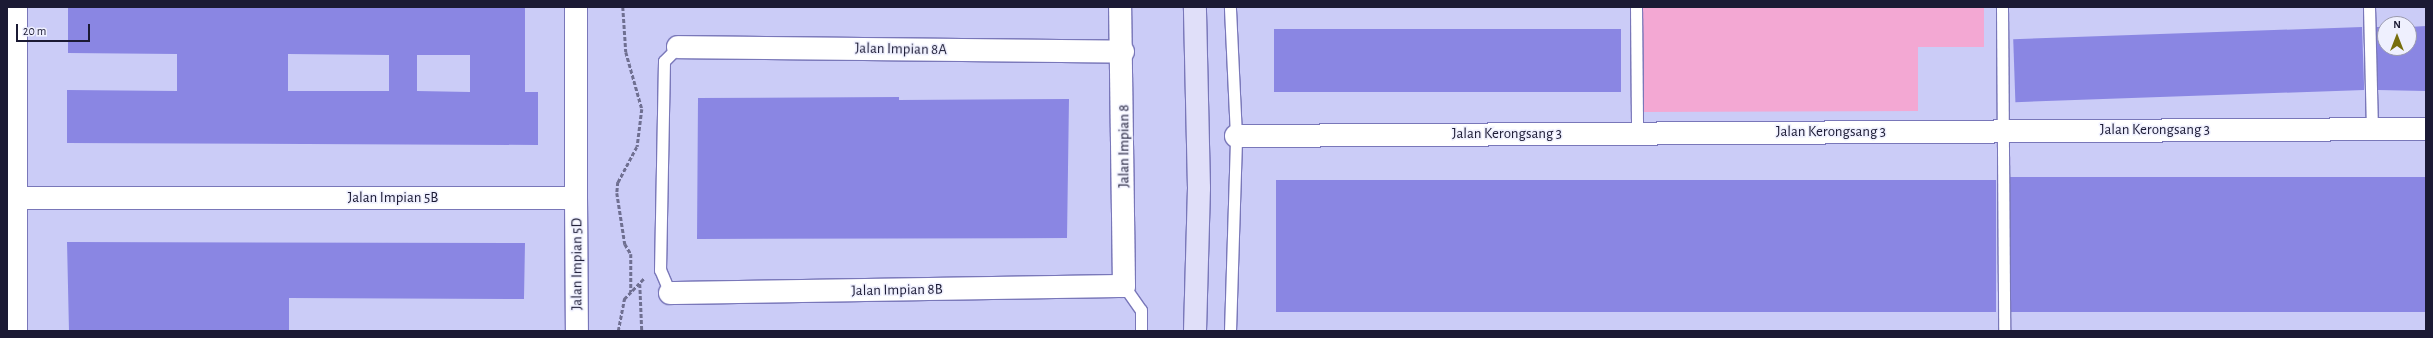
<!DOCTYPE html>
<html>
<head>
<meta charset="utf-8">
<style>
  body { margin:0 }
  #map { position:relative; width:2433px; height:338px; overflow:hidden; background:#cbccf7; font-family:"Alegreya Sans",sans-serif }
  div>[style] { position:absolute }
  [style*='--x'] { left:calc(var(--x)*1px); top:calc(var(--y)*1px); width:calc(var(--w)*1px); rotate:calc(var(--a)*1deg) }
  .green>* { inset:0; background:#f3a8d3 }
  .building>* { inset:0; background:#8a86e3; transform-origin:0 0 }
  .path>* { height:2.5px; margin-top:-1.25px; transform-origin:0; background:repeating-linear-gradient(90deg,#6f6f91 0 4px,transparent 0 6px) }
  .roads { filter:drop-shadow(1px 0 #7977b9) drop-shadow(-1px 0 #7977b9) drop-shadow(0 1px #7977b9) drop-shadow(0 -1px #7977b9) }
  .lane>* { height:11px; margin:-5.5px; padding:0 5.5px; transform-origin:5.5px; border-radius:5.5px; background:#fff }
  .street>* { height:22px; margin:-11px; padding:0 11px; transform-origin:11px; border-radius:11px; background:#fff }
  .secondary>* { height:22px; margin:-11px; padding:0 11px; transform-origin:11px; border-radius:11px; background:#e0dff9 }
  span { translate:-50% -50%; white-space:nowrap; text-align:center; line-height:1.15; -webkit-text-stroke:3px #eff0fe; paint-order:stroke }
  .street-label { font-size:15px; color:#1b1a34 }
  .frame { position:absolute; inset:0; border:8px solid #1b1a34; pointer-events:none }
  .north { position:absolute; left:2377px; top:16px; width:40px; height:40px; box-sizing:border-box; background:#eff0fe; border:1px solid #9a9aad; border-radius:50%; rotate:0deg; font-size:11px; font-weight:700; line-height:16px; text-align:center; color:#1b1a34 }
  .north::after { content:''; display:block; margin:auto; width:14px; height:18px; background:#776e0d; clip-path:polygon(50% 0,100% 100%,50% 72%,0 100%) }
  .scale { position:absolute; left:16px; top:24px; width:74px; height:18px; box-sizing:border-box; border:2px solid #1b1a34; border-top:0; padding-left:5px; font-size:12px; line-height:14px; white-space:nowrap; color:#1b1a34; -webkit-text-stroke:3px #eff0fe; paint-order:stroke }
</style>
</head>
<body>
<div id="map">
  <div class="green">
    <i style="clip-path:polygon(1643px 7px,1984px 7px,1984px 47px,1918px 47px,1918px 111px,1643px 112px)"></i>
  </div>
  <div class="building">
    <i style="clip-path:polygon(evenodd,68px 7px,525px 7px,525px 92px,538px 92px,538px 145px,67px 143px,67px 90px,177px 91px,177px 54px,68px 53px,68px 7px,288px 54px,389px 55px,389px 91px,288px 91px,288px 54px,68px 7px,417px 55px,470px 55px,470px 92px,417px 91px,417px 55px)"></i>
    <i style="clip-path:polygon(2426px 26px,2426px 91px,2378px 90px,2376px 27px,2385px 27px,2385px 48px,2409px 48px,2409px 27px)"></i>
    <i style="left:2362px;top:27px;width:63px;height:349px;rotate:88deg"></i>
    <i style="left:1621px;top:29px;width:63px;height:347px;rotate:90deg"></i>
    <i style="clip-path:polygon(899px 97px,899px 100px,1069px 99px,1067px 238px,697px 239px,698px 98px)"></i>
    <i style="left:2426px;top:177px;width:135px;height:416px;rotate:90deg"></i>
    <i style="left:1276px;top:180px;width:720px;height:132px"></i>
    <i style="clip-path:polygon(67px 242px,525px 243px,524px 299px,289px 298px,289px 331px,69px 331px)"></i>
  </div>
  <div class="path">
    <i style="--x:623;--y:7;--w:45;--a:86.2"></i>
    <i style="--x:626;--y:52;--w:59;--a:74.3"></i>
    <i style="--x:642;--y:109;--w:38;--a:97"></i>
    <i style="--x:637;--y:147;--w:40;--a:118"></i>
    <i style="--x:618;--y:182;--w:11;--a:95"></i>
    <i style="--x:617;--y:193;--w:52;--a:81.1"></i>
    <i style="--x:625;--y:244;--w:12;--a:59"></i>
    <i style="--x:631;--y:254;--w:38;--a:90"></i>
    <i style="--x:640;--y:284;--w:47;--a:87.6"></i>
    <i style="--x:618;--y:331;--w:33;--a:-79"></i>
    <i style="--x:624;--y:299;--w:29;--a:-46"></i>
  </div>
  <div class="roads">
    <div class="lane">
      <i style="--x:1636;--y:7;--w:127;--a:89.5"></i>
      <i style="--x:2002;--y:7;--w:324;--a:89.6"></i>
      <i style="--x:2369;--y:7;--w:122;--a:88.6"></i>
      <i style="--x:1124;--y:286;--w:29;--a:55"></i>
      <i style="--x:1141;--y:310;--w:21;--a:90"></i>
      <i style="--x:670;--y:293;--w:25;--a:-113"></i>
      <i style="--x:660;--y:270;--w:209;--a:-88.9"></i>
      <i style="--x:664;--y:61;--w:20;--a:-45"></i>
      <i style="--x:1230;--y:331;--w:195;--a:-88.2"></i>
      <i style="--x:1236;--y:136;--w:129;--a:-92.7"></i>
    </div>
    <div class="street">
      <i style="--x:678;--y:47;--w:445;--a:0.6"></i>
      <i style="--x:1236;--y:136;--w:1190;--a:-0.34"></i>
      <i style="--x:7;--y:198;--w:569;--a:0"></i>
      <i style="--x:576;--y:198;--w:191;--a:-90"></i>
      <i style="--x:576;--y:198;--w:133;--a:89.6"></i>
      <i style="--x:670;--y:293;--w:454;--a:-0.9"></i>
      <i style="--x:1124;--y:286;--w:279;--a:-90.8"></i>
      <i style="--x:16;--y:331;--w:324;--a:-90"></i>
    </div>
    <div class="secondary">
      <i style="--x:1195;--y:331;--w:143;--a:-88.4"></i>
      <i style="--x:1199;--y:188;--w:181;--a:-91.3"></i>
    </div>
  </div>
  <div class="street-label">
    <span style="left:901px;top:49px;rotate:1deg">Jalan Impian 8A</span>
    <span style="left:2155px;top:130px">Jalan Kerongsang 3</span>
    <span style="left:1831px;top:132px">Jalan Kerongsang 3</span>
    <span style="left:1507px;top:134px">Jalan Kerongsang 3</span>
    <span style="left:1124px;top:146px;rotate:-90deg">Jalan Impian 8</span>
    <span style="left:393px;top:198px">Jalan Impian 5B</span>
    <span style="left:577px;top:264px;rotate:-90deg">Jalan Impian 5D</span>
    <span style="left:897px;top:290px;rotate:-1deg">Jalan Impian 8B</span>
  </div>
  <div class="frame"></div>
  <div class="north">N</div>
  <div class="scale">20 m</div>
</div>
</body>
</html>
